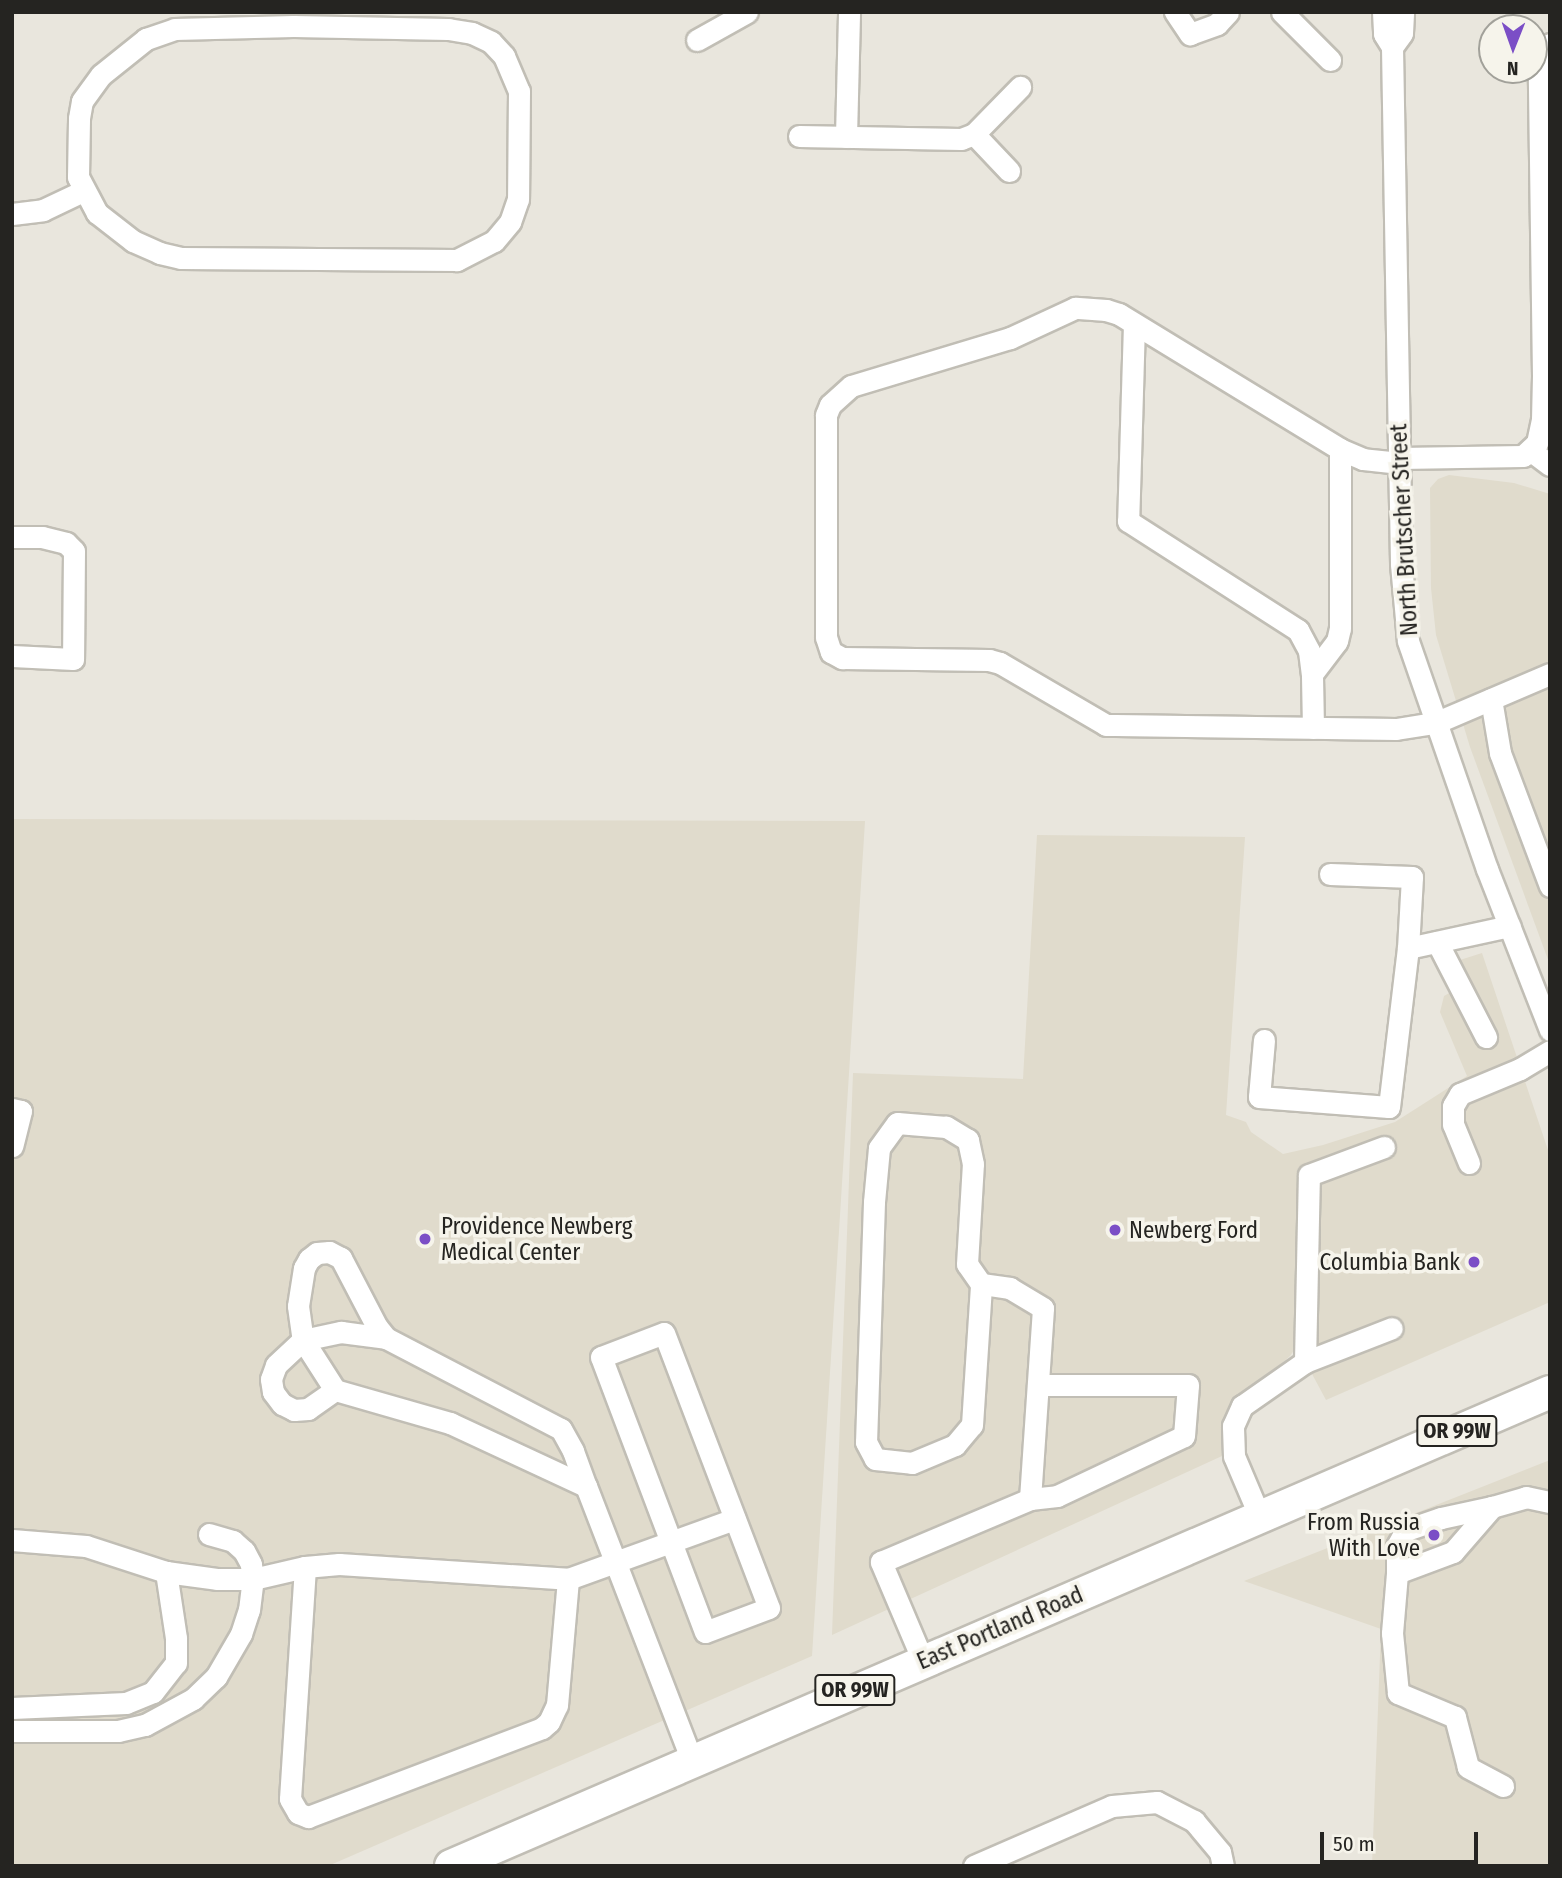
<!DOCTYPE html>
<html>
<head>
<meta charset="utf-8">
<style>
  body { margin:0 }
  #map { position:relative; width:1562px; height:1878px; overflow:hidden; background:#e9e6dd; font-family:"Fira Sans Condensed",sans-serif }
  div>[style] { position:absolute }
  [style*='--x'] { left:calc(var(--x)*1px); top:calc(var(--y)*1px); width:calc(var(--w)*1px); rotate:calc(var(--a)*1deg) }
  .built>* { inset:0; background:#e0dbcc }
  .roads { filter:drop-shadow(2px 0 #c1beb5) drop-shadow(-2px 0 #c1beb5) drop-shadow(0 2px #c1beb5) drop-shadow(0 -2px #c1beb5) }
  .minor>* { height:21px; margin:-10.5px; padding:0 10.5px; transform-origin:10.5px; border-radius:10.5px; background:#fff }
  .highway>* { height:32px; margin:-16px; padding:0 16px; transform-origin:16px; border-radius:16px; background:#fff }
  .dots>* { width:19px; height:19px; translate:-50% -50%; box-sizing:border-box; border:4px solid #f6f4eb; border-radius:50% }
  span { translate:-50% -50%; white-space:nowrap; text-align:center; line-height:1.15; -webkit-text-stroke:7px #f6f4eb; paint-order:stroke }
  .shield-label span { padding:2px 5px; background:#f6f4eb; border:2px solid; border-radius:5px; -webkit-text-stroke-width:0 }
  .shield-label { font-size:21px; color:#252421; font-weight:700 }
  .street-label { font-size:23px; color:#252421 }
  .poi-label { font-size:23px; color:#252421 }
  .left { translate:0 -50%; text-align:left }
  .right { translate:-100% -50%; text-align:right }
  .frame { position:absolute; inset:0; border:14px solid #252421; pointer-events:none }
  .north { position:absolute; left:1478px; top:14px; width:70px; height:70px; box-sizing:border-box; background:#f6f4eb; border:2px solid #a2a19a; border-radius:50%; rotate:181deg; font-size:19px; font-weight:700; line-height:28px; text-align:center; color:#252421 }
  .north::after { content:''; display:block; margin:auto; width:24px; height:32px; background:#7b4ec6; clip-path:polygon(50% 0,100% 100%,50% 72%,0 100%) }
  .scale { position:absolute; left:1320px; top:1832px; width:158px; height:32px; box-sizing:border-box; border:4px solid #252421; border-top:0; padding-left:9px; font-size:21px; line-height:24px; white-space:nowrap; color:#252421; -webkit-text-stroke:5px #f6f4eb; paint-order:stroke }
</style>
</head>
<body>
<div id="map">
  <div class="built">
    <i style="clip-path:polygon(1449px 475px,1514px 483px,1550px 494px,1550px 965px,1470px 747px,1436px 635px,1431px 588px,1430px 488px,1438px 479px)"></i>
    <i style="clip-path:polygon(12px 819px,865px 821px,812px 1656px,328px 1866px,12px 1866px)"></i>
    <i style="clip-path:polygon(1037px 835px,1245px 837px,1226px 1115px,1246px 1122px,1251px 1132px,1283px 1154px,1323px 1145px,1395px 1122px,1467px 1076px,1440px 1012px,1444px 996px,1451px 992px,1441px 966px,1482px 953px,1550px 1156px,1550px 1302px,1326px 1400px,1297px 1346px,1290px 1356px,1259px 1384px,1224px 1437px,1222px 1456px,832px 1635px,853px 1073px,1023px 1079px)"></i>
    <i style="clip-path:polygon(1550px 1460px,1550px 1866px,1372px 1866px,1381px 1629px,1244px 1581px)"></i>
  </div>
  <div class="roads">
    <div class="minor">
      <i style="--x:1175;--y:12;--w:27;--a:56"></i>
      <i style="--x:1190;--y:34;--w:29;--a:-20"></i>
      <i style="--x:1217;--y:24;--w:16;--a:-47"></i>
      <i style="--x:1282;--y:12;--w:68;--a:45"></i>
      <i style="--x:1383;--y:12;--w:22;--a:87"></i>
      <i style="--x:1384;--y:34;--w:15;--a:58"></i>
      <i style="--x:1392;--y:47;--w:517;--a:89"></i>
      <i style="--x:1401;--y:564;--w:77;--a:84.8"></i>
      <i style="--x:1408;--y:641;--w:241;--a:70.9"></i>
      <i style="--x:1487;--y:869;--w:173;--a:68.6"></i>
      <i style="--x:293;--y:26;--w:155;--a:1.1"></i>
      <i style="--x:448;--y:29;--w:24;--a:9"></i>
      <i style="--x:472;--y:33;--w:21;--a:25"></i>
      <i style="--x:491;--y:42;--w:19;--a:47"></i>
      <i style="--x:504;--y:56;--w:38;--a:67"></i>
      <i style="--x:519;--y:91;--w:108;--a:90.5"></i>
      <i style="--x:518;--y:199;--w:24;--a:109"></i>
      <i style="--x:510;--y:222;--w:25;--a:130"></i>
      <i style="--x:494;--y:241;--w:42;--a:152.8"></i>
      <i style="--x:457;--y:260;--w:276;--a:-179.6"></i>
      <i style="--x:181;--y:258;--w:22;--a:-167"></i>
      <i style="--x:160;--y:253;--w:30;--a:-156"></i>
      <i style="--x:133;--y:241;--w:46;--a:-142.1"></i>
      <i style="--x:97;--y:213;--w:41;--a:-117.8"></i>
      <i style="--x:78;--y:177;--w:59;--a:-89"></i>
      <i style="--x:79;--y:118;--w:17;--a:-80"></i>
      <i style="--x:82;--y:101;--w:32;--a:-54"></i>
      <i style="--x:101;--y:75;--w:58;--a:-38.7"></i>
      <i style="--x:146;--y:39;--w:31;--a:-19"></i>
      <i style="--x:175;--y:29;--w:118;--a:-1.5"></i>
      <i style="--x:697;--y:40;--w:57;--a:-29.2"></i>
      <i style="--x:1392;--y:47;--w:17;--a:-54"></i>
      <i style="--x:1402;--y:33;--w:21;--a:-87"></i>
      <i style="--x:974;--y:134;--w:51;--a:46.6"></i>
      <i style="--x:799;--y:136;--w:162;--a:1.1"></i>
      <i style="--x:961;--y:139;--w:14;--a:-21"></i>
      <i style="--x:974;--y:134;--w:66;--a:-45.6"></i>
      <i style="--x:846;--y:137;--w:125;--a:-88.6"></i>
      <i style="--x:12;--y:214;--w:31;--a:-7"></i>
      <i style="--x:43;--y:210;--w:44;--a:-25.4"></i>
      <i style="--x:1134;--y:324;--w:197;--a:91.7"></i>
      <i style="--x:1128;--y:521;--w:202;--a:32.7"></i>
      <i style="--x:1298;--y:630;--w:24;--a:62"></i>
      <i style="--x:1309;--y:651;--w:23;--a:83"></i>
      <i style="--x:1530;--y:450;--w:25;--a:37"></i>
      <i style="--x:1400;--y:458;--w:123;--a:-0.9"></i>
      <i style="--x:1523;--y:456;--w:19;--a:-43"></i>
      <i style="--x:1537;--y:443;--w:24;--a:-78"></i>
      <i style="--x:1542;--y:420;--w:45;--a:-88.7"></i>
      <i style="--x:1543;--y:375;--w:304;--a:-90.8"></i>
      <i style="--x:1539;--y:71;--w:14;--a:-82"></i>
      <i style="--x:1541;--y:57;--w:16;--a:-55"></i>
      <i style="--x:1400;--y:463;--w:37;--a:-174"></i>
      <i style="--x:1363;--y:459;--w:25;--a:-157"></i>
      <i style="--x:1340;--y:449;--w:259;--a:-148.6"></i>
      <i style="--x:1119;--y:314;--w:14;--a:-163"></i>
      <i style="--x:1106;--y:310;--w:31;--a:-176"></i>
      <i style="--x:1075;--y:308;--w:72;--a:155.2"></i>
      <i style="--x:1010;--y:338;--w:166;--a:163.2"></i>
      <i style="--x:851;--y:386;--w:28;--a:138"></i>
      <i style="--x:830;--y:405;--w:11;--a:112"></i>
      <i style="--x:826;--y:415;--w:222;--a:90"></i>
      <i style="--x:826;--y:637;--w:16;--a:72"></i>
      <i style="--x:831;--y:652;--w:13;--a:29"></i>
      <i style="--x:842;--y:658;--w:147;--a:0.8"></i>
      <i style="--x:989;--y:660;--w:11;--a:15"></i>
      <i style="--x:1000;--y:663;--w:123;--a:30.3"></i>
      <i style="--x:1106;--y:725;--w:9;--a:0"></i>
      <i style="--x:1115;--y:725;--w:281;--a:0.8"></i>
      <i style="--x:1396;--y:729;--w:39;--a:-9"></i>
      <i style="--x:1435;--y:723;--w:125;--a:-23.1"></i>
      <i style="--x:12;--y:537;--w:30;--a:0"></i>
      <i style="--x:42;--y:537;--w:25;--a:14"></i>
      <i style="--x:66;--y:543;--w:11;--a:45"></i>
      <i style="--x:74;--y:551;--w:108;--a:90.5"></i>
      <i style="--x:73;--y:659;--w:61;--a:-177.2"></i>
      <i style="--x:1491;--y:699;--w:55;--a:80.5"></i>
      <i style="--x:1500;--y:753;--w:142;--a:69.4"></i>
      <i style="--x:1313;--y:728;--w:54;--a:-91.1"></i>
      <i style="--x:1312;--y:674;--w:41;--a:-52.9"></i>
      <i style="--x:1337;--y:641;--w:13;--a:-77"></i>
      <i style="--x:1340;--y:628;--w:179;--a:-90"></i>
      <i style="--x:1330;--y:874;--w:82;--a:2.1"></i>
      <i style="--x:1412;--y:877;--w:71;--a:93.2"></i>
      <i style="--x:1437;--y:942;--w:107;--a:62.7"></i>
      <i style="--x:1264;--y:1040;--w:57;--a:95"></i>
      <i style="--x:1259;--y:1097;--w:130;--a:4.4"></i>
      <i style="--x:1389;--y:1107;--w:160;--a:-83.2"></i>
      <i style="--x:1408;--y:948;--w:104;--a:-12.2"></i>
      <i style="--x:12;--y:1109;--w:9;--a:13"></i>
      <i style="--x:21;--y:1111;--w:36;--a:104"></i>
      <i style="--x:1469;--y:1163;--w:42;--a:-112.3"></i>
      <i style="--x:1453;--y:1124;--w:18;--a:-90"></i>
      <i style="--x:1453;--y:1106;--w:14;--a:-60"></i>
      <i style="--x:1460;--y:1094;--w:65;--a:-22.6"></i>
      <i style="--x:1520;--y:1069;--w:35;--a:-31"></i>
      <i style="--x:664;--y:1333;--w:294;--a:69.1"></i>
      <i style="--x:769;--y:1608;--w:68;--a:159.4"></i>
      <i style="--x:705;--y:1632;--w:294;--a:-110.7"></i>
      <i style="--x:601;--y:1357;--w:67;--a:-20.9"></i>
      <i style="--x:386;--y:1338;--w:14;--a:-129"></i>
      <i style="--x:377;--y:1327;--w:78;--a:-117.6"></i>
      <i style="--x:341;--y:1258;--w:13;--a:-153"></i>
      <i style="--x:329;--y:1252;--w:12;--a:175"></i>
      <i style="--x:317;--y:1253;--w:10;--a:143"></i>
      <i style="--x:309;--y:1259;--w:10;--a:119"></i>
      <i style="--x:304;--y:1268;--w:38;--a:99"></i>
      <i style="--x:298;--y:1306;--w:34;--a:82"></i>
      <i style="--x:303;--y:1340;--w:59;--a:57.4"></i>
      <i style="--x:335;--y:1390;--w:120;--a:16"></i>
      <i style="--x:450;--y:1423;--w:150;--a:24.9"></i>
      <i style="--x:586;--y:1486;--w:295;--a:68.9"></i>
      <i style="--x:1305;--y:1362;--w:93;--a:-21.3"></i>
      <i style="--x:335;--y:1390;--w:33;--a:145"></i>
      <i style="--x:308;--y:1409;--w:14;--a:176"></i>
      <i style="--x:294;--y:1410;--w:13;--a:-153"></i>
      <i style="--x:282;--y:1404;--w:15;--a:-127"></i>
      <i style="--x:273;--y:1392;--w:13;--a:-99"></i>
      <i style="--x:271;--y:1379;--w:15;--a:-70"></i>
      <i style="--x:276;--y:1365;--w:37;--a:-43"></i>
      <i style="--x:303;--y:1340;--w:39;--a:-12"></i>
      <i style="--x:341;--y:1332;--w:45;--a:7.6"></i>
      <i style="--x:386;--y:1338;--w:197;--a:27.5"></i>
      <i style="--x:561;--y:1429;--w:25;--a:61"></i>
      <i style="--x:573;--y:1451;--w:37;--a:70"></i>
      <i style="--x:1030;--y:1499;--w:27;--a:-6"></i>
      <i style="--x:1057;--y:1496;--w:140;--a:-25.3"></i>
      <i style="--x:1184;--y:1436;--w:51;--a:-85.5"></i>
      <i style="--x:1188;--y:1385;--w:150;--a:180"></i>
      <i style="--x:1259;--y:1515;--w:64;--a:-113"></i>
      <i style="--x:1234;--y:1456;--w:30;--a:-92"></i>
      <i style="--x:1233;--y:1426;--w:22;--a:-66"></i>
      <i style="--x:1242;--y:1406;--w:77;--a:-34.9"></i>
      <i style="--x:1305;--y:1362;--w:187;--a:-88.8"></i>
      <i style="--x:1309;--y:1175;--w:80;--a:-20.5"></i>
      <i style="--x:12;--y:1540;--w:74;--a:4.6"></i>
      <i style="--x:86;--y:1546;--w:84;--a:18"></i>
      <i style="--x:166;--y:1572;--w:51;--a:7.8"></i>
      <i style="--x:217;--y:1579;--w:36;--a:0"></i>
      <i style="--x:253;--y:1579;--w:53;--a:-13"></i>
      <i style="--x:305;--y:1567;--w:34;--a:-5"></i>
      <i style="--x:339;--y:1564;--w:229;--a:3.7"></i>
      <i style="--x:568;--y:1579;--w:177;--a:-19.8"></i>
      <i style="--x:305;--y:1567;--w:232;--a:93.7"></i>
      <i style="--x:290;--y:1799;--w:16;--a:60"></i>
      <i style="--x:298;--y:1813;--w:11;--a:22"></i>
      <i style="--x:308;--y:1817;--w:250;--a:-20.8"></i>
      <i style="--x:542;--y:1728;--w:9;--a:-41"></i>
      <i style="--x:549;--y:1722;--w:19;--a:-65"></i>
      <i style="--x:557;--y:1705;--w:126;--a:-85"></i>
      <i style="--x:1397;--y:1573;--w:27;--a:-90"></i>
      <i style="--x:1397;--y:1546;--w:18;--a:-61"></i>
      <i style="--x:1406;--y:1530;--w:37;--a:-19"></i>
      <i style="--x:1441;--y:1518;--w:52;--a:-12.2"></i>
      <i style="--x:923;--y:1661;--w:108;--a:-113"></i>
      <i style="--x:881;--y:1562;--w:162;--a:-22.9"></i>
      <i style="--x:1030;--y:1499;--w:191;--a:-86.1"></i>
      <i style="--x:1043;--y:1308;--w:39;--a:-149"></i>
      <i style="--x:1010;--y:1288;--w:29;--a:-172"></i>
      <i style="--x:981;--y:1284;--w:24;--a:-125"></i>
      <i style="--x:967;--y:1264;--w:100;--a:-86.6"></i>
      <i style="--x:973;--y:1164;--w:25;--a:-102"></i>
      <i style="--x:968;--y:1140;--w:26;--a:-149"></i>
      <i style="--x:946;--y:1127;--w:49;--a:-175.3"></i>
      <i style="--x:897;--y:1123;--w:31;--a:126"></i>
      <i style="--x:879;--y:1148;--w:54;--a:95.3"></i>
      <i style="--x:874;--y:1202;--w:240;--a:91.9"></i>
      <i style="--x:866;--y:1442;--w:19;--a:62"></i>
      <i style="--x:875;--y:1459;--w:37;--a:6"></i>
      <i style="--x:912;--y:1463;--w:47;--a:-22.7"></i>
      <i style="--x:955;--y:1445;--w:26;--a:-50"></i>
      <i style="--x:972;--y:1425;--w:141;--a:-86.3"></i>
      <i style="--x:12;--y:1708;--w:114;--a:-2.5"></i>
      <i style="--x:126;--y:1703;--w:29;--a:-22"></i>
      <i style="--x:153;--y:1692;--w:37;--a:-52"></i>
      <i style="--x:176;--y:1663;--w:25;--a:-90"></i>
      <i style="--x:176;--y:1638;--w:67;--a:-98.6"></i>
      <i style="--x:12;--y:1731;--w:106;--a:0"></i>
      <i style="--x:118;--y:1731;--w:28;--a:-13"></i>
      <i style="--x:145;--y:1725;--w:55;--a:-28.4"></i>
      <i style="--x:193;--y:1699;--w:32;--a:-44"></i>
      <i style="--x:216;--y:1677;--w:50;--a:-59.8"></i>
      <i style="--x:241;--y:1634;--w:25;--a:-72"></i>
      <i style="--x:249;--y:1610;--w:31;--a:-83"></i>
      <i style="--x:253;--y:1579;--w:15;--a:-98"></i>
      <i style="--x:251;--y:1564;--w:15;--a:-118"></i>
      <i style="--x:244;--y:1551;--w:15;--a:-138"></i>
      <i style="--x:233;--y:1541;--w:25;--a:-164"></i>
      <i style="--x:1503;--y:1786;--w:40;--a:-152"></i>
      <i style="--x:1468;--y:1767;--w:52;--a:-104.6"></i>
      <i style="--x:1455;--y:1717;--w:62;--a:-157.2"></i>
      <i style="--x:1398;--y:1693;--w:60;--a:-95.7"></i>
      <i style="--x:1392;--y:1633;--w:60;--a:-85.2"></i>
      <i style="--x:1397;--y:1573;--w:60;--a:-20.6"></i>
      <i style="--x:1453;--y:1552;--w:60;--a:-49.1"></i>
      <i style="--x:1492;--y:1507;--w:35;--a:-16"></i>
      <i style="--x:1526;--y:1497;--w:25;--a:12"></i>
      <i style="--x:974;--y:1866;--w:150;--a:-23.5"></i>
      <i style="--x:1112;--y:1806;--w:45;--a:-5.1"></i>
      <i style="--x:1157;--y:1802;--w:42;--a:27.2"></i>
      <i style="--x:1194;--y:1821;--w:40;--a:50"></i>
      <i style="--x:1220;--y:1852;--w:14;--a:78"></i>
    </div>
    <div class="highway">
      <i style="--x:451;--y:1866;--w:1197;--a:-23.33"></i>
    </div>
  </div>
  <div class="dots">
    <i style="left:1115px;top:1230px;background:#7b4ec6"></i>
    <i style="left:425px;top:1239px;background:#7b4ec6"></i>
    <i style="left:1474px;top:1262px;background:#7b4ec6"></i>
    <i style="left:1434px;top:1535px;background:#7b4ec6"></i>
  </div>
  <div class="shield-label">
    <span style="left:1457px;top:1431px">OR 99W</span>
    <span style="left:855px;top:1690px">OR 99W</span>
  </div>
  <div class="street-label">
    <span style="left:1404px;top:530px;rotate:-93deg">North Brutscher Street</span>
    <span style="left:1000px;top:1628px;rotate:-23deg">East Portland Road</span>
  </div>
  <div class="poi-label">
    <span class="left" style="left:441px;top:1239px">Providence Newberg<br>Medical Center</span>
    <span class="left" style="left:1129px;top:1230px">Newberg Ford</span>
    <span class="right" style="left:1460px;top:1262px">Columbia Bank</span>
    <span class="right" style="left:1420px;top:1535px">From Russia<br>With Love</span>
  </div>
  <div class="frame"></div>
  <div class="north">N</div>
  <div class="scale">50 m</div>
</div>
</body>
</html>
